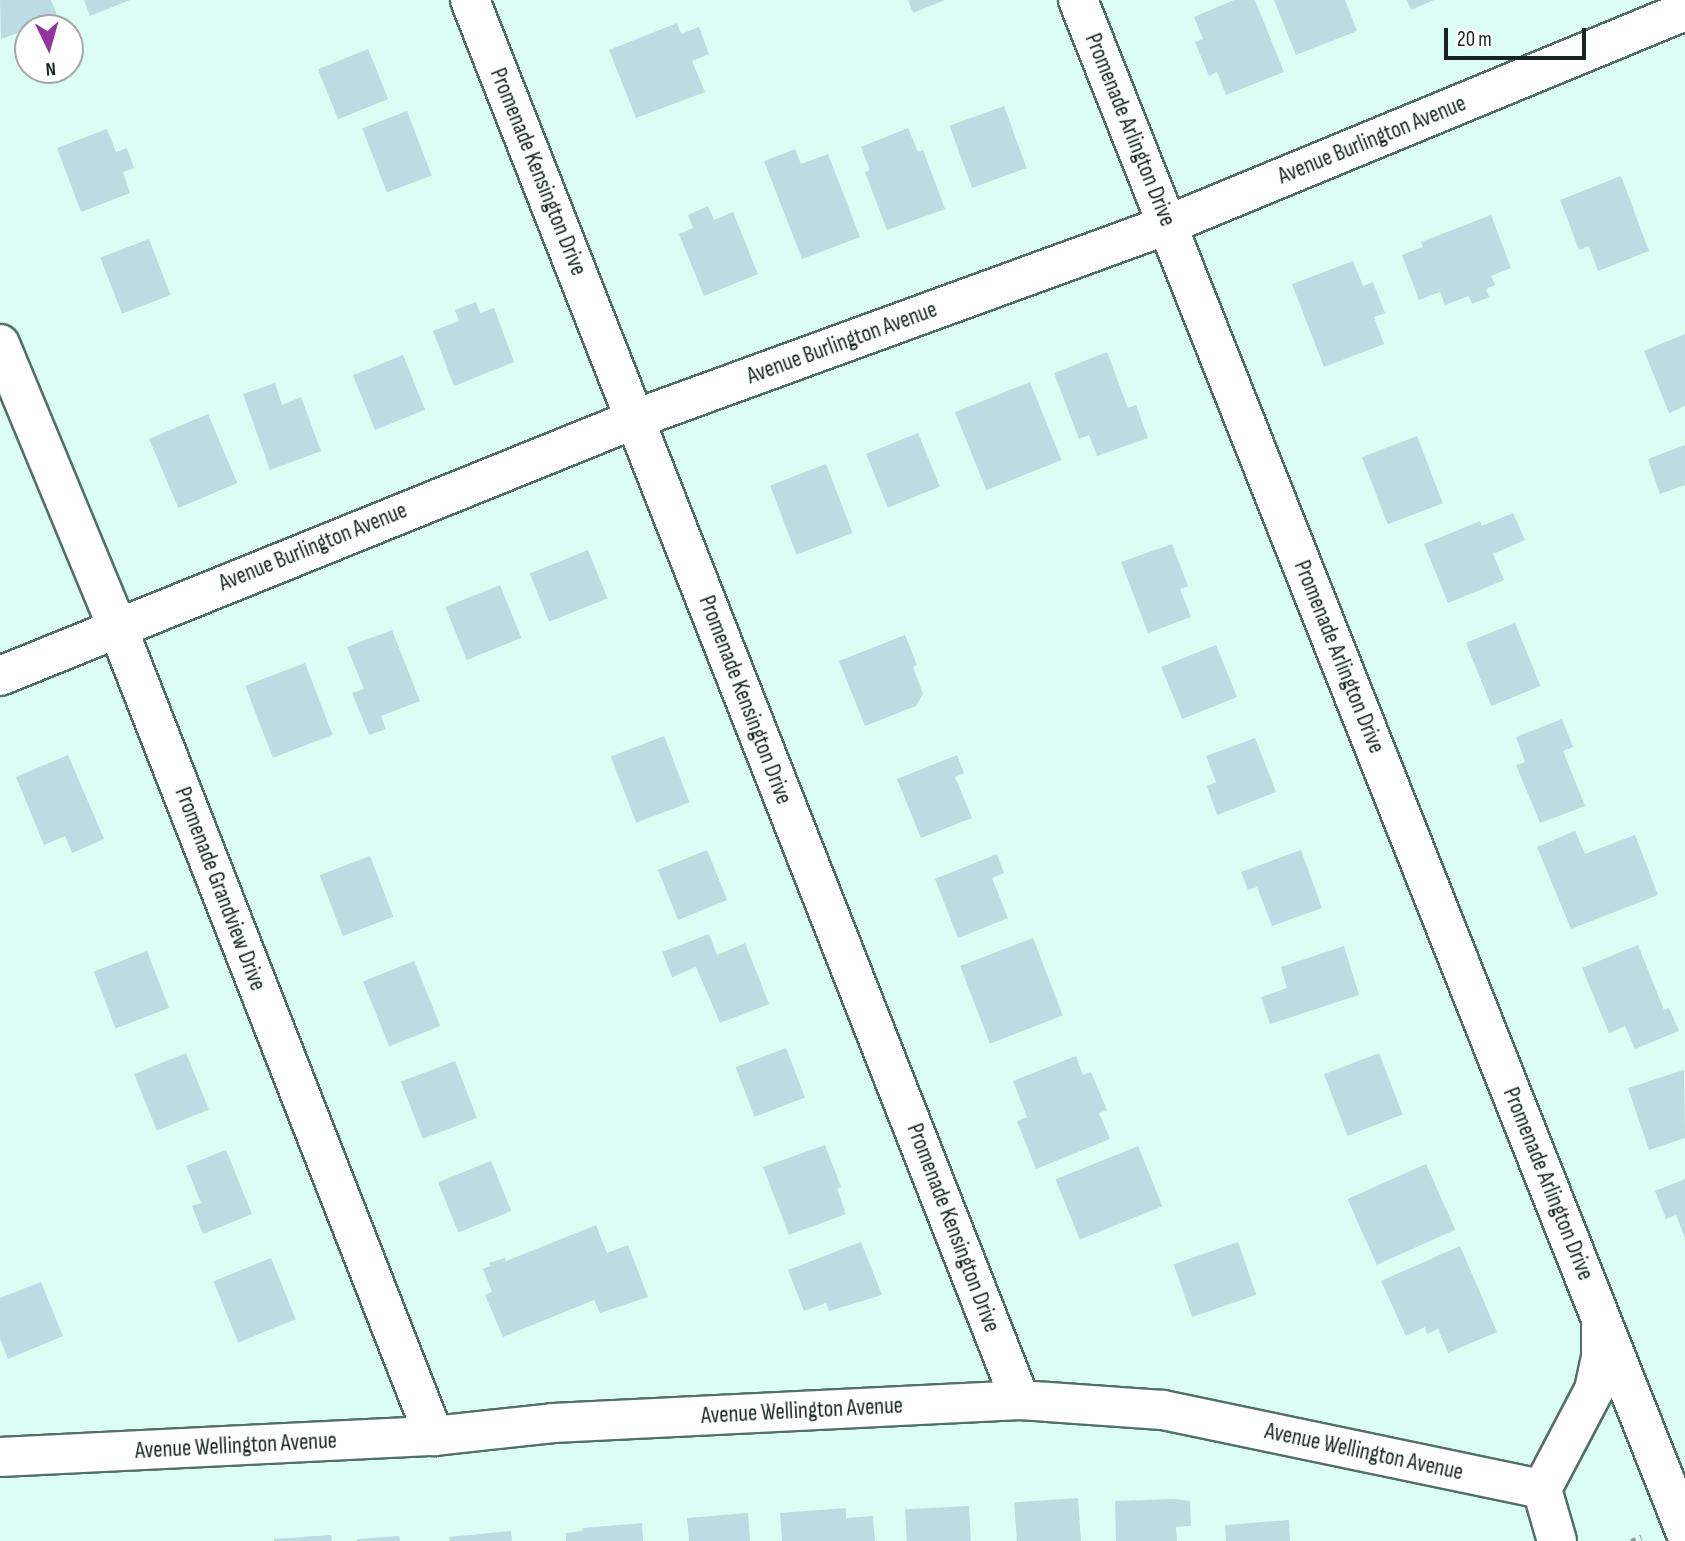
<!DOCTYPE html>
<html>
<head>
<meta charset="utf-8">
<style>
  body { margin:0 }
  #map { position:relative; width:1685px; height:1541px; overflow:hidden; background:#dcfdf4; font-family:"Sofia Sans Condensed",sans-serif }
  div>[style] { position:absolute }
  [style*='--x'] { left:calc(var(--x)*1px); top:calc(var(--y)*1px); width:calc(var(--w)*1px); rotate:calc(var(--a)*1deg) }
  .building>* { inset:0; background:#bbdce1; transform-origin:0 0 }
  .path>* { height:4.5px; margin-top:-2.25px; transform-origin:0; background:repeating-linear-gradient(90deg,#89a19a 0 5px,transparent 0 10px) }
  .roads { filter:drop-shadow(2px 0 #537068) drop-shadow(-2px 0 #537068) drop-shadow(0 2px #537068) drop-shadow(0 -2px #537068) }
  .street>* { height:38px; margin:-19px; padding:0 19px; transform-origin:19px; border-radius:19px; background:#fff }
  span { translate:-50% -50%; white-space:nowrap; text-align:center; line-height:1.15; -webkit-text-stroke:7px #fff; paint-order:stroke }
  .street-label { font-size:23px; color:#182421 }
  .north { position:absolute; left:14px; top:14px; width:70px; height:70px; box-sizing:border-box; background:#fff; border:2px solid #a3a7a6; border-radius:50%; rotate:175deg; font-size:19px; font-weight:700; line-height:28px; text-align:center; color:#182421 }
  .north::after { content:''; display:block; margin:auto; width:24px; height:32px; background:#94359e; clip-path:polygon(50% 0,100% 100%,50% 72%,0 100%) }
  .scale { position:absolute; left:1444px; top:28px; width:142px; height:32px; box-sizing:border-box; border:4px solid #182421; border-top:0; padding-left:9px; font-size:21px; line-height:24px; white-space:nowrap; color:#182421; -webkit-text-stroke:5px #fff; paint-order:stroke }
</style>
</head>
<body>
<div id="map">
  <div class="building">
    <i style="clip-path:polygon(0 0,51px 0,58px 18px,1px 39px)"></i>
    <i style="clip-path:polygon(84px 0,130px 0,90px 16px)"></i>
    <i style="clip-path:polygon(908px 0,945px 0,913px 13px)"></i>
    <i style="clip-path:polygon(1234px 0,1255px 0,1284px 72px,1226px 95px,1217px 72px,1209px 76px,1195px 42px,1203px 39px,1194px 17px)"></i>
    <i style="clip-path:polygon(1274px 0,1345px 0,1357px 31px,1296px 55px)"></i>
    <i style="clip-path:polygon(1407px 0,1434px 0,1411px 10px)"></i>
    <i style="clip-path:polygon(677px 23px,681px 34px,699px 27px,709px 54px,692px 61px,705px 92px,636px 118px,609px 50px)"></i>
    <i style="left:368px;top:49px;width:54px;height:54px;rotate:68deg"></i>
    <i style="left:1004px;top:106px;width:66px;height:58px;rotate:70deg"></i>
    <i style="left:407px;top:111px;width:69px;height:48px;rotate:69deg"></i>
    <i style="clip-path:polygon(908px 128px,918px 152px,923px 150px,945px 209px,887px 230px,865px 172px,870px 170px,861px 147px)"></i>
    <i style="clip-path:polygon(107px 129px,116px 152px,127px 148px,134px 168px,123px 172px,130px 193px,81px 212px,57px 148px)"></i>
    <i style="clip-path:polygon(795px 149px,801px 164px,828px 154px,860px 237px,802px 259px,764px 161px)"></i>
    <i style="clip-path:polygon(1621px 176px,1649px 251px,1598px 271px,1589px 246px,1579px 250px,1560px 200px)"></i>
    <i style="clip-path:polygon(708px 206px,714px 220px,733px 212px,758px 274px,704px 296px,679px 234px,693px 228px,688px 215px)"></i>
    <i style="clip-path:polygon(1491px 215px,1511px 268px,1491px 276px,1495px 285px,1486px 289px,1489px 297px,1472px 304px,1469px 296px,1445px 305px,1440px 292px,1419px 300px,1402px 255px,1423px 247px,1421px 242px)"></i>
    <i style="left:149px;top:239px;width:60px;height:52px;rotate:69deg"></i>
    <i style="clip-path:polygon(1353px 261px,1363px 286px,1373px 282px,1385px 313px,1374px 317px,1384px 344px,1324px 367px,1292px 284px)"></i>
    <i style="clip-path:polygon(476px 302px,480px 313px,494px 308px,514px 362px,454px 386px,433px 331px,459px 321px,455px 310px)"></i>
    <i style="clip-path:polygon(1685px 334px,1685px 406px,1669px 413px,1644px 351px)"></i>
    <i style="clip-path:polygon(1107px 352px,1128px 408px,1136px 405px,1148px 438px,1097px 456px,1089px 435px,1079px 439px,1054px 373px)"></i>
    <i style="left:403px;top:355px;width:59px;height:54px;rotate:68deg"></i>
    <i style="left:1030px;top:382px;width:84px;height:81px;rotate:68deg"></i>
    <i style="clip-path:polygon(275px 383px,282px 405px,301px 397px,321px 451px,270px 470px,243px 394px)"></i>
    <i style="left:208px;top:414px;width:75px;height:64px;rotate:67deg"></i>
    <i style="left:918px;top:433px;width:58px;height:56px;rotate:68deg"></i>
    <i style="left:1417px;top:436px;width:72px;height:59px;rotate:69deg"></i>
    <i style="clip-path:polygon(1685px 445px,1685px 485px,1660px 494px,1648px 459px)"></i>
    <i style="left:826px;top:464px;width:74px;height:60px;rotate:69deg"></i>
    <i style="clip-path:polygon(1513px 513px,1525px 540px,1493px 554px,1504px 580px,1448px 603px,1424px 544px,1480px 521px,1482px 526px)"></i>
    <i style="clip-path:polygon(1172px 544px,1188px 586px,1180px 589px,1191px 617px,1148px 633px,1121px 562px)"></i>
    <i style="left:588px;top:550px;width:52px;height:63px;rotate:68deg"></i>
    <i style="left:500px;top:585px;width:57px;height:59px;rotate:68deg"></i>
    <i style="left:1515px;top:623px;width:68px;height:53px;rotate:68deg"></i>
    <i style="clip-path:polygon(392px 630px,420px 701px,381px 716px,386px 729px,369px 735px,352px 693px,364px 689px,347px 647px)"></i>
    <i style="clip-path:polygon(905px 635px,917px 665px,913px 667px,923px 694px,916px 706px,865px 726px,839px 661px)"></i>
    <i style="left:1216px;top:645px;width:56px;height:59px;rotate:68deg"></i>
    <i style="left:305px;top:663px;width:77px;height:64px;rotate:69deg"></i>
    <i style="clip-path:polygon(1562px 719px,1573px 747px,1563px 751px,1585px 806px,1540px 823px,1516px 765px,1525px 762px,1516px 737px)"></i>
    <i style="left:664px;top:736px;width:71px;height:57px;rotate:69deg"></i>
    <i style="clip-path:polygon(1255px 738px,1276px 792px,1217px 815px,1207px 786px,1216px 782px,1206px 756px)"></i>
    <i style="clip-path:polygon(68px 755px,104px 839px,72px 853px,65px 836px,44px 845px,16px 777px)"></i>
    <i style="clip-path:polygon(957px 755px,964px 773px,955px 777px,972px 818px,921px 838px,897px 779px)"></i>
    <i style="clip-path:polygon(1575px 831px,1585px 854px,1635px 835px,1658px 895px,1571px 929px,1537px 847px)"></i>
    <i style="left:707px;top:850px;width:54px;height:53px;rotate:68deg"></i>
    <i style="clip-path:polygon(1301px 850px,1322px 908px,1272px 926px,1257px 887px,1248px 890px,1241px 872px)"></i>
    <i style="clip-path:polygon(997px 854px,1004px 873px,992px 878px,1008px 918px,958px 938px,935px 879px)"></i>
    <i style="left:370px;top:856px;width:65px;height:54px;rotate:69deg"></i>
    <i style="clip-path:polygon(709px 934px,717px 955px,745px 943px,769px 1004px,720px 1023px,696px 967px,672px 977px,662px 952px)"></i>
    <i style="left:1033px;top:938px;width:83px;height:78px;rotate:69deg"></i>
    <i style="clip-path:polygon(1638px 945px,1664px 1010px,1669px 1008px,1679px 1031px,1635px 1049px,1625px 1026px,1609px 1033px,1582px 968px)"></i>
    <i style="clip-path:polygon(1344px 946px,1359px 995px,1270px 1024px,1261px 997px,1287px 988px,1281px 967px)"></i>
    <i style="left:147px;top:951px;width:61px;height:57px;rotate:69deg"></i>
    <i style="left:414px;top:961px;width:70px;height:55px;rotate:68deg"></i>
    <i style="left:786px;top:1048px;width:53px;height:54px;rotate:69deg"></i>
    <i style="left:186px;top:1053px;width:61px;height:56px;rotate:68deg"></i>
    <i style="left:1379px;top:1053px;width:66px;height:59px;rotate:69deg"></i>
    <i style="clip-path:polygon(1076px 1056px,1083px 1075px,1091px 1072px,1107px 1110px,1099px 1113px,1110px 1139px,1036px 1169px,1017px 1121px,1027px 1117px,1013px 1081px)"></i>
    <i style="left:455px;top:1061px;width:61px;height:58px;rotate:69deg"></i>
    <i style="clip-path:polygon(1684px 1070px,1685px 1138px,1649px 1150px,1628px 1088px)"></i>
    <i style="clip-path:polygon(825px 1145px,841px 1187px,837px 1189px,846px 1214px,789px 1235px,763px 1167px)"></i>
    <i style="left:1138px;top:1146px;width:65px;height:89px;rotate:68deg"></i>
    <i style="clip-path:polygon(226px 1150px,252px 1214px,203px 1234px,192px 1206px,201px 1203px,186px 1166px)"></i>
    <i style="left:491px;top:1161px;width:54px;height:57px;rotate:68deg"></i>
    <i style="left:1426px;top:1164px;width:72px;height:86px;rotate:66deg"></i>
    <i style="clip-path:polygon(1685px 1179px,1685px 1238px,1676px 1215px,1666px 1219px,1655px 1191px)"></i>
    <i style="clip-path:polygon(596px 1225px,607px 1253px,628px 1245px,648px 1297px,600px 1313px,594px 1300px,503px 1337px,485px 1295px,492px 1292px,483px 1269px,491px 1266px,489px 1263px,505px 1258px,506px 1261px)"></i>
    <i style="clip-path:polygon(861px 1242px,882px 1295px,829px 1311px,826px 1303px,804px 1311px,788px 1270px)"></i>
    <i style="left:1238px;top:1242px;width:56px;height:68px;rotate:71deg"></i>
    <i style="clip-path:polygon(1460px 1246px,1497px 1332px,1448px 1353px,1438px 1329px,1427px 1334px,1425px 1327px,1406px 1336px,1381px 1281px)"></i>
    <i style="left:271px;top:1258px;width:66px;height:62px;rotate:68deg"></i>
    <i style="clip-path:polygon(41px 1282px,63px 1336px,8px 1359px,0 1338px,0 1298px)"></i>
    <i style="left:1078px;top:1498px;width:43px;height:64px;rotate:86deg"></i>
    <i style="clip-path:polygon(1174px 1499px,1190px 1501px,1191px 1526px,1176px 1527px,1177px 1541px,1116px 1541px,1115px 1501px)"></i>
    <i style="left:969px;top:1506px;width:35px;height:64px;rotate:87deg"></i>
    <i style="clip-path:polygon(846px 1508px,846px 1518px,873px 1516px,875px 1541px,782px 1541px,780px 1513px)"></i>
    <i style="clip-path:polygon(748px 1513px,750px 1541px,689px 1541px,687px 1518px)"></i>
    <i style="clip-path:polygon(1289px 1520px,1290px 1541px,1226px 1541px,1225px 1525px)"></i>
    <i style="clip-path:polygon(642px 1523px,643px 1541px,566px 1541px,566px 1533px,583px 1531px,582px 1528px)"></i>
    <i style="clip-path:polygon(511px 1531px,512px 1541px,450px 1541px,449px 1537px)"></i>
    <i style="clip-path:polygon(331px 1535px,332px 1541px,274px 1541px,274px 1539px)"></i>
    <i style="clip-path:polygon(399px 1536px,400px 1541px,357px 1541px,357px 1539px)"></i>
  </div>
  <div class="path">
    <i style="--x:1631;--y:1541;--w:11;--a:-22"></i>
  </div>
  <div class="roads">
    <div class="street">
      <i style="--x:470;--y:0;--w:1504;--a:68.55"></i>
      <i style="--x:1078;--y:0;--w:1647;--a:68.37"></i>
      <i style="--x:0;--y:344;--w:305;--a:67.5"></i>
      <i style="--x:117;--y:626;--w:870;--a:68.63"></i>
      <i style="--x:0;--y:676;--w:685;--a:-22.03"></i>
      <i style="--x:635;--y:419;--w:566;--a:-20.03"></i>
      <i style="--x:1167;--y:225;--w:560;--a:-22.45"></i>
      <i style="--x:0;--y:1457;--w:435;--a:-2.8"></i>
      <i style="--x:434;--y:1436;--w:120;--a:-6.2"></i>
      <i style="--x:553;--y:1423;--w:468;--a:-2.8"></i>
      <i style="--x:1020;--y:1400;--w:143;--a:4"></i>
      <i style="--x:1163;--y:1410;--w:387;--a:11.8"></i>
      <i style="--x:1542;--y:1489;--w:54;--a:73.9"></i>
      <i style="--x:1542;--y:1489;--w:112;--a:-62.3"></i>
      <i style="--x:1594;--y:1390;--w:35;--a:-78"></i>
      <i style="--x:1601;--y:1356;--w:29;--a:-90"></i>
    </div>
  </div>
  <div class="street-label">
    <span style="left:1130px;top:130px;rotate:68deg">Promenade Arlington Drive</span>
    <span style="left:1372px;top:140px;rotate:-22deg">Avenue Burlington Avenue</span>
    <span style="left:538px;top:172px;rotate:68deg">Promenade Kensington Drive</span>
    <span style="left:842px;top:343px;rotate:-20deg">Avenue Burlington Avenue</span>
    <span style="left:313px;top:547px;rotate:-22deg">Avenue Burlington Avenue</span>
    <span style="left:1339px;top:657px;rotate:68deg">Promenade Arlington Drive</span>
    <span style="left:745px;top:700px;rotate:69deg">Promenade Kensington Drive</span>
    <span style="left:220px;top:889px;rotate:69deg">Promenade Grandview Drive</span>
    <span style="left:1548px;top:1184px;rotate:68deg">Promenade Arlington Drive</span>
    <span style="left:953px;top:1228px;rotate:69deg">Promenade Kensington Drive</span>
    <span style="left:802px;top:1411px;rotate:-3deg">Avenue Wellington Avenue</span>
    <span style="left:236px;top:1446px;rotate:-3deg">Avenue Wellington Avenue</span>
    <span style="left:1364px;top:1452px;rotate:12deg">Avenue Wellington Avenue</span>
  </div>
  <div class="north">N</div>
  <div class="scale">20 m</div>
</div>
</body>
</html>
